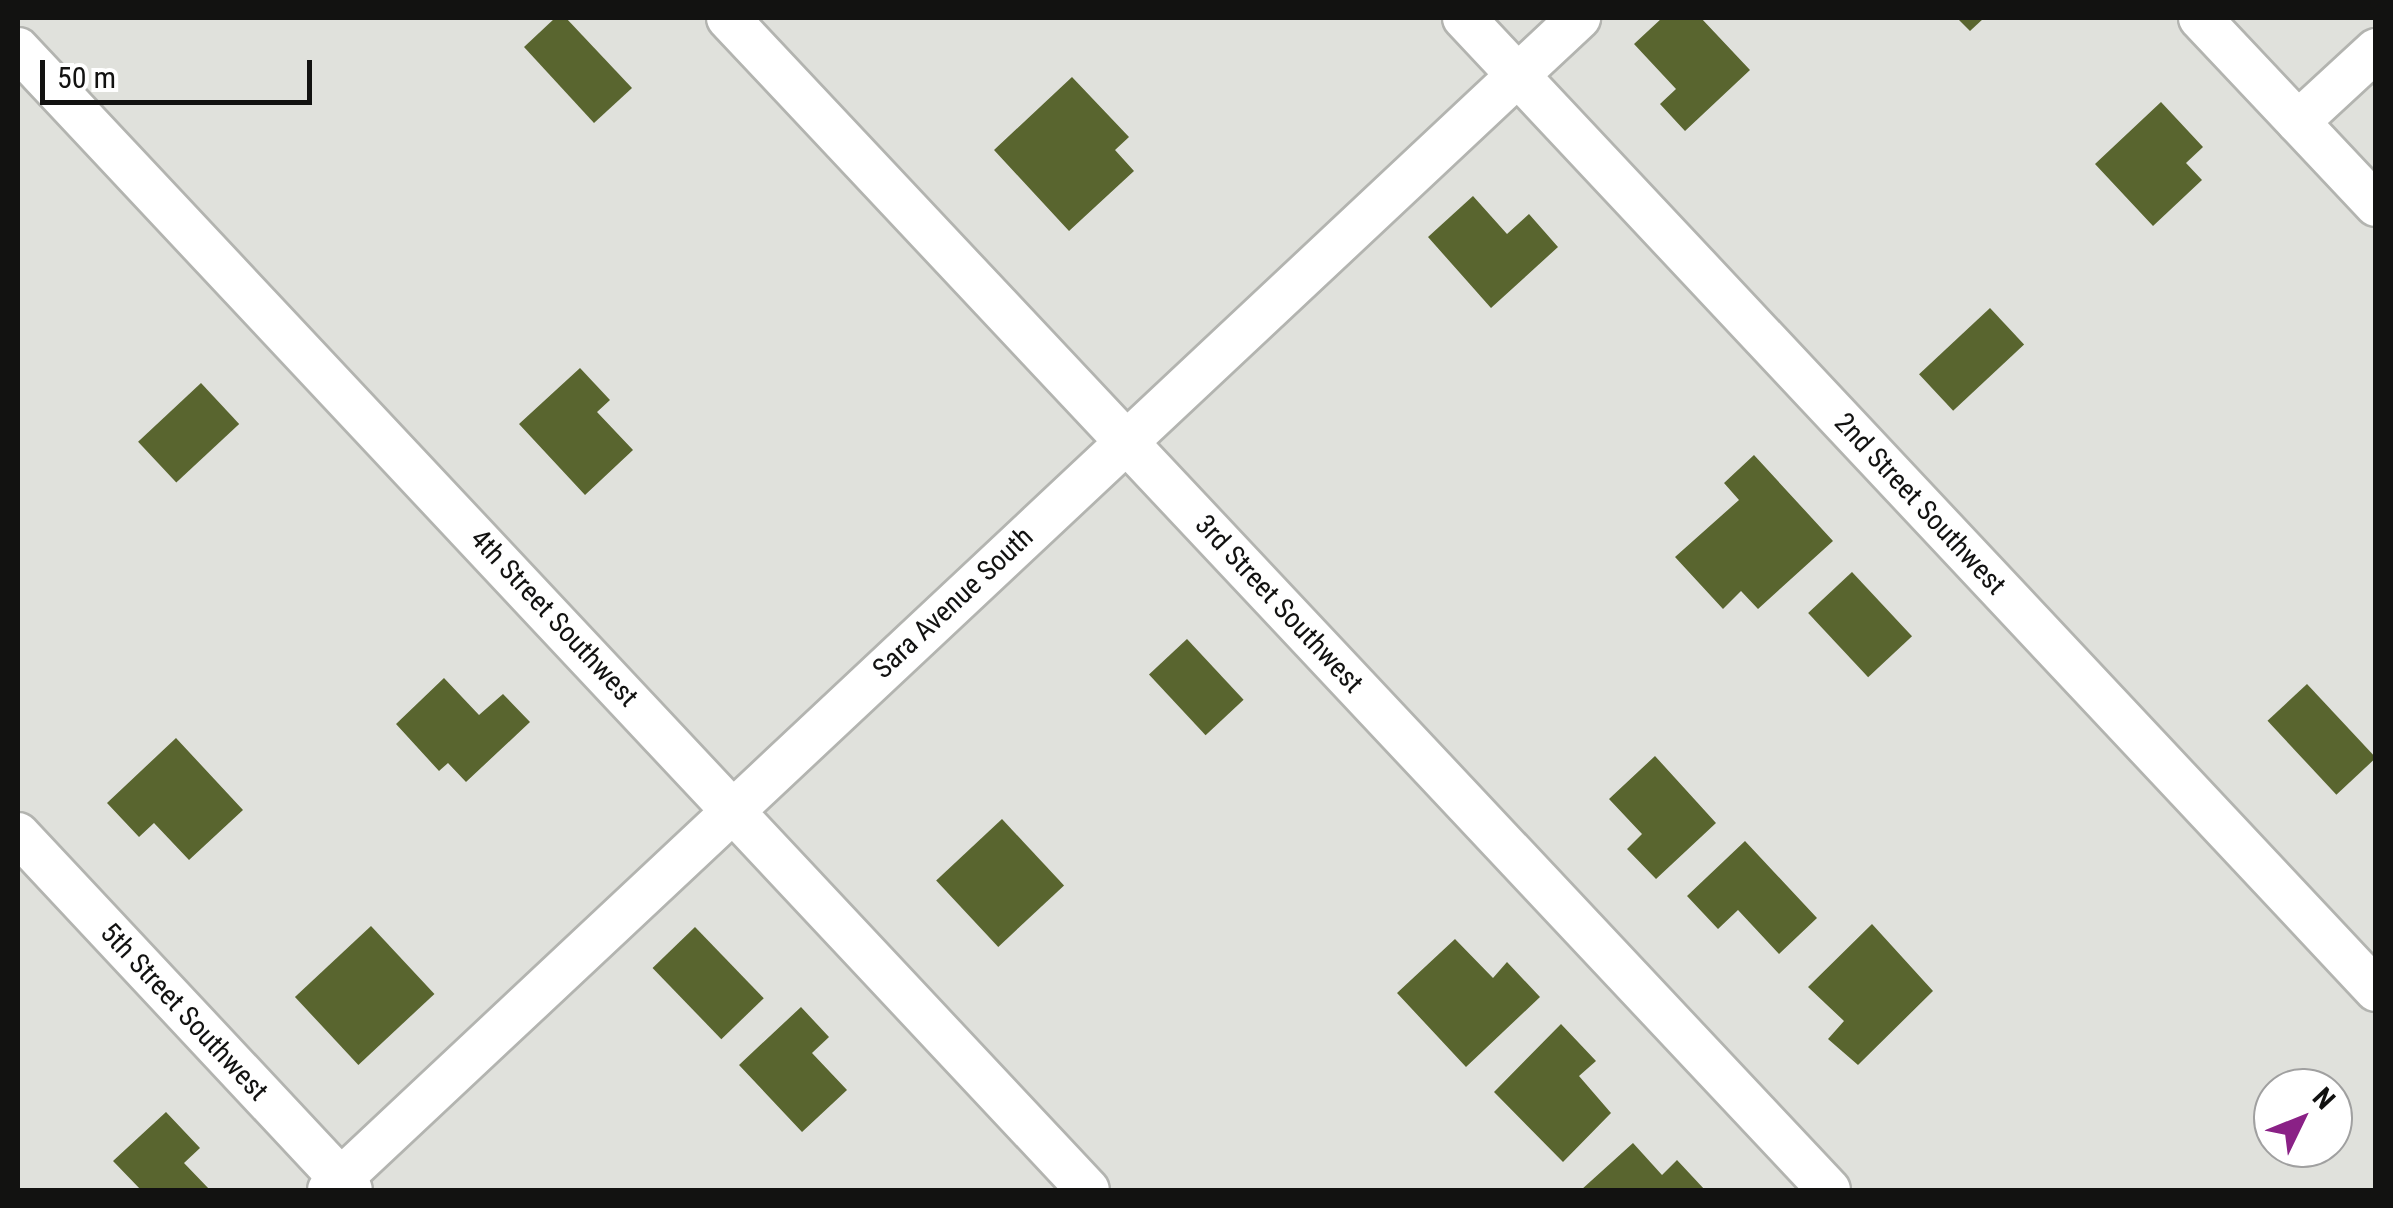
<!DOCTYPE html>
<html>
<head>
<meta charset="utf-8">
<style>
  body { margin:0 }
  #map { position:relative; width:2393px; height:1208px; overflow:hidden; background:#e0e1dc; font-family:"Roboto Condensed",sans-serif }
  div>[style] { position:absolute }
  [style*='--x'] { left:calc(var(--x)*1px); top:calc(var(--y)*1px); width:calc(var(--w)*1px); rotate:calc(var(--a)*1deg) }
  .building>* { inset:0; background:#59652f; transform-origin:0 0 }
  .roads { filter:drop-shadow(2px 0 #b3b4b0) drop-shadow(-2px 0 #b3b4b0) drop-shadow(0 2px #b3b4b0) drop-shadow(0 -2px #b3b4b0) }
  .street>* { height:42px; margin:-21px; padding:0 21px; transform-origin:21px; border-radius:21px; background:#fff }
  span { translate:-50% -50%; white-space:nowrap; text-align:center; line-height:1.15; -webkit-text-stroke:10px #fff; paint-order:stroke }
  .street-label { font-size:28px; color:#121211 }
  .frame { position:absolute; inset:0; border:20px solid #121211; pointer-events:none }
  .north { position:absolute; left:2253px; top:1068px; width:100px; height:100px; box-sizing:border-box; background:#fff; border:2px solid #a0a0a0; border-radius:50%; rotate:47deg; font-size:28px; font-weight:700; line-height:40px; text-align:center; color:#121211 }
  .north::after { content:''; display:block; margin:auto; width:35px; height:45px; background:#8a2186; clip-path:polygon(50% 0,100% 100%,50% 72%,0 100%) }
  .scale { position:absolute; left:40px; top:60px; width:272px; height:45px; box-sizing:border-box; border:5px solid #121211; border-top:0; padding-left:12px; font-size:30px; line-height:35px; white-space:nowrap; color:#121211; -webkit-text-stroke:8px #fff; paint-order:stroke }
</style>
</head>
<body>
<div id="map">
  <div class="building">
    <i style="clip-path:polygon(555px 18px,566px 18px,632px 88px,594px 123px,524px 47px)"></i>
    <i style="clip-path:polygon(1662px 18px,1701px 18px,1750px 70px,1685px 131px,1660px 104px,1676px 89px,1634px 44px)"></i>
    <i style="clip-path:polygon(1957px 18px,1984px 18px,1970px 31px)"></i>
    <i style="clip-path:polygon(1072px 77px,1129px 137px,1115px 150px,1134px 171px,1069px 231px,994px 150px)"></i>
    <i style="clip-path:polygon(2161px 102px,2203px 147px,2186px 163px,2202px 180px,2153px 226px,2095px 164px)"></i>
    <i style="clip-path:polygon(1473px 196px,1507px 234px,1529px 214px,1558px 247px,1491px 308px,1428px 237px)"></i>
    <i style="left:1990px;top:308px;width:50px;height:97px;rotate:47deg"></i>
    <i style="clip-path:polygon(580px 368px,610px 400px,597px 412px,633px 450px,585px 495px,519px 424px)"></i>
    <i style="left:201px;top:383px;width:56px;height:86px;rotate:47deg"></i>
    <i style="clip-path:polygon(1754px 455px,1833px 541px,1758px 609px,1741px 591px,1723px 609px,1675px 557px,1739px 500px,1724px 483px)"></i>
    <i style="left:1852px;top:572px;width:88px;height:60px;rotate:47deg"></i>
    <i style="left:1187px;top:639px;width:83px;height:52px;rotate:47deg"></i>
    <i style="clip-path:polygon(444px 678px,479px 715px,503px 694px,530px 722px,466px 782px,448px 763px,439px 771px,396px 724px)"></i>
    <i style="left:2307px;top:684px;width:101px;height:54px;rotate:47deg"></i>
    <i style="clip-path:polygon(176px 738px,243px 810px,189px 860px,154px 823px,139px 837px,107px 803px)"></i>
    <i style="clip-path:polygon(1655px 756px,1716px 823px,1656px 879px,1627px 849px,1642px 834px,1609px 799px)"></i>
    <i style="left:1002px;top:819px;width:91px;height:90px;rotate:47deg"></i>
    <i style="clip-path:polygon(1745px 841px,1817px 918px,1779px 954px,1738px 910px,1718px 929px,1687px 896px)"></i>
    <i style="clip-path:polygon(1872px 924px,1933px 991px,1858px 1065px,1828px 1039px,1844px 1021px,1808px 987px)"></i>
    <i style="left:371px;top:926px;width:93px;height:104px;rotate:47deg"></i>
    <i style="left:695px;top:927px;width:99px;height:59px;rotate:46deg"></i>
    <i style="clip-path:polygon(1455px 939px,1493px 978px,1507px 962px,1540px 997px,1466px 1067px,1397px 993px)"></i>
    <i style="clip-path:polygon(801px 1007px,829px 1037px,812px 1053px,847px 1090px,802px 1132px,739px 1065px)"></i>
    <i style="clip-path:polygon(1561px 1024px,1596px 1061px,1579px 1076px,1611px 1113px,1563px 1162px,1494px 1092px)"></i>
    <i style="clip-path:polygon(166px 1112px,200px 1148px,184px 1163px,210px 1190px,141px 1190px,113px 1161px)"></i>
    <i style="clip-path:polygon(1633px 1143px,1662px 1175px,1677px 1160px,1705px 1190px,1581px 1190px)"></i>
  </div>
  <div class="roads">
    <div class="street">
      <i style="--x:728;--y:18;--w:1608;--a:46.79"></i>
      <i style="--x:1464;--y:18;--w:1333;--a:46.82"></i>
      <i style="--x:2200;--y:18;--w:257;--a:46.7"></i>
      <i style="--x:18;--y:49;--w:1564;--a:46.84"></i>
      <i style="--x:2298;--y:122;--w:106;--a:-42.7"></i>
      <i style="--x:18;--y:834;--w:487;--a:46.9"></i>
      <i style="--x:329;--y:1190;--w:1714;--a:-43.16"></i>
    </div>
  </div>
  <div class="street-label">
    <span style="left:1920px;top:504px;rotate:47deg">2nd Street Southwest</span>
    <span style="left:953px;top:603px;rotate:-43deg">Sara Avenue South</span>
    <span style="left:1279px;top:604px;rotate:47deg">3rd Street Southwest</span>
    <span style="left:554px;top:618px;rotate:47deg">4th Street Southwest</span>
    <span style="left:184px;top:1012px;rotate:47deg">5th Street Southwest</span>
  </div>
  <div class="frame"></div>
  <div class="north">N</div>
  <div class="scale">50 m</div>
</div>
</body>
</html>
